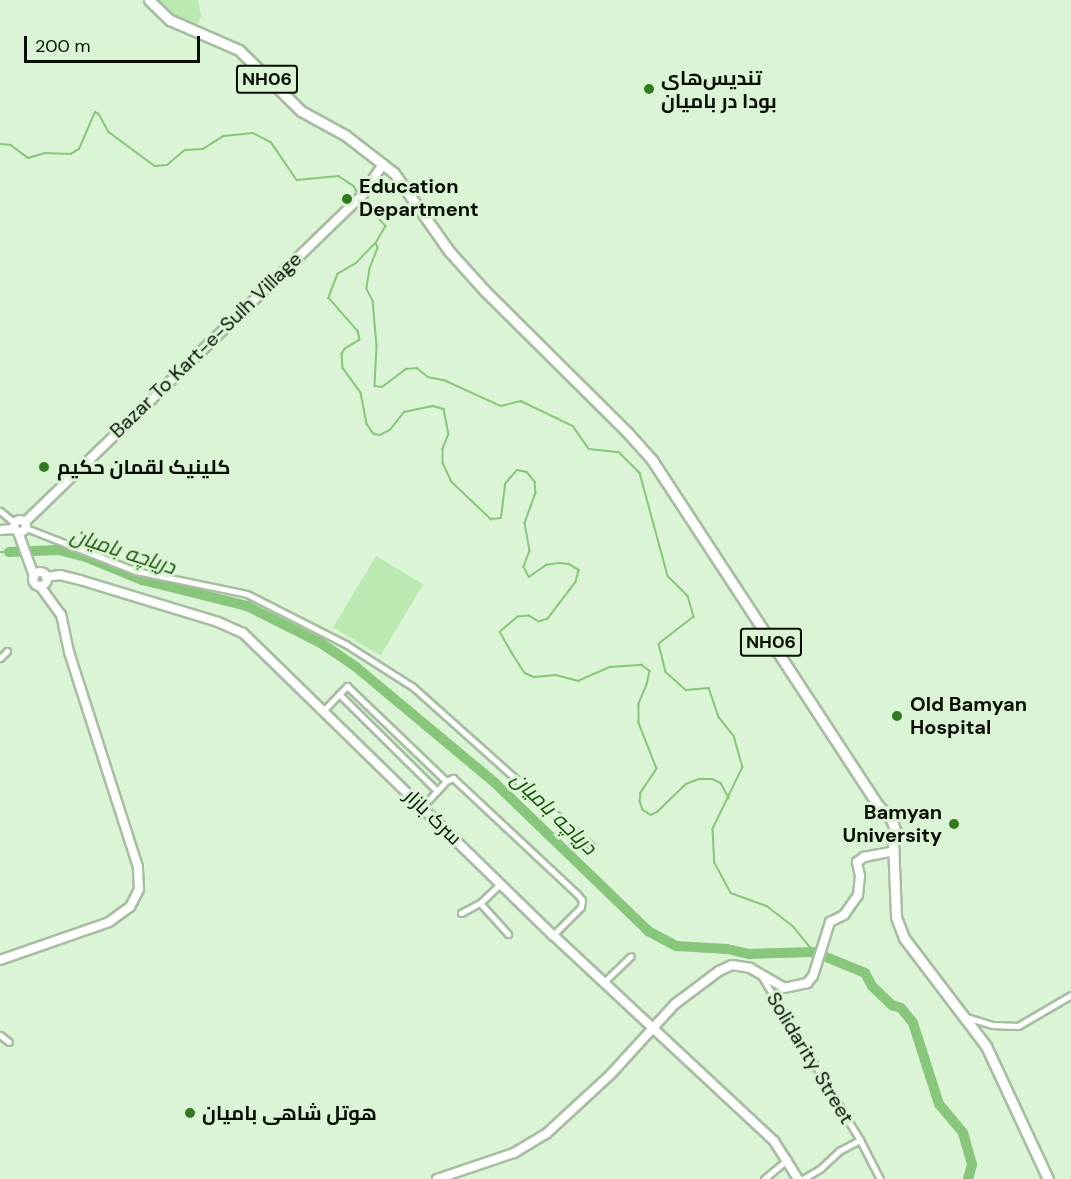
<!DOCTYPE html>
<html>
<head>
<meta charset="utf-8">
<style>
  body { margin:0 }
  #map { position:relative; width:1071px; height:1179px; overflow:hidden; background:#daf4d5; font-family:"DM Sans",Cairo,sans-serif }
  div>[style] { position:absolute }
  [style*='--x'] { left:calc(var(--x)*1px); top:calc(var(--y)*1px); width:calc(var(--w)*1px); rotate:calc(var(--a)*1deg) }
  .green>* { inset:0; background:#bae9b1; transform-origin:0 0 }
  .stream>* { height:1.5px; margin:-0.75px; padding:0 0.75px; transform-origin:0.75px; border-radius:0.75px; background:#88c67b }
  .river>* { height:10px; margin:-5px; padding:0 5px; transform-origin:5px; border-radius:5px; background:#88c67b }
  .roads { filter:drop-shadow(2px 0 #a6bea1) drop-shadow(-2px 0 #a6bea1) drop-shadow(0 2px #a6bea1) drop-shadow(0 -2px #a6bea1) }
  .street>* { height:5px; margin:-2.5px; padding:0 2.5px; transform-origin:2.5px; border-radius:2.5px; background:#fff }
  .secondary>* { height:8px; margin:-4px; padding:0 4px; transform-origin:4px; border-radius:4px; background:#fff }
  .secondary>.ring { margin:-4px; padding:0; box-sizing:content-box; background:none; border:8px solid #fff; border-radius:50% }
  .primary>* { height:9px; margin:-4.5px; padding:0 4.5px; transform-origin:4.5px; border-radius:4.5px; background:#fff }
  .dots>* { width:16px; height:16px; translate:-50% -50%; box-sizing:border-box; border:3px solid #daf4d5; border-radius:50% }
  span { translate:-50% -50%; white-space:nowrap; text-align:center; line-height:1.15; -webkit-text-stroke:6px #daf4d5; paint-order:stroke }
  .shield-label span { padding:2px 4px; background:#daf4d5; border:2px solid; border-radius:4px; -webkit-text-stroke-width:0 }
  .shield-label { font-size:18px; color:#081006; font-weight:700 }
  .poi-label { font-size:20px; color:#081006; font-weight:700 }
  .left { translate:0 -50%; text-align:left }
  .right { translate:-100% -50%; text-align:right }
  .street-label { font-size:20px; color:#081006 }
  .water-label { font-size:21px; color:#145103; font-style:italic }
  .scale { position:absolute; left:24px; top:36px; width:176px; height:27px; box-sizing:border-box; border:3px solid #081006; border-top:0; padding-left:8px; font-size:18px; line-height:21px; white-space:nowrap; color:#081006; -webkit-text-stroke:4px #daf4d5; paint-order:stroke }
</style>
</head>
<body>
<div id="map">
  <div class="green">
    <i style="clip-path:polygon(156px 0,198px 0,201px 17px,197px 24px,175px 16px)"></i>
    <i style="left:376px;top:556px;width:55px;height:83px;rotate:31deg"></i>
  </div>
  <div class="stream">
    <i style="--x:0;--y:144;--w:11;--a:5"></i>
    <i style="--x:11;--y:145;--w:21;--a:37"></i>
    <i style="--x:28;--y:158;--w:18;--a:-16"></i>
    <i style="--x:45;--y:153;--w:26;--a:2"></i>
    <i style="--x:71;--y:154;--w:9;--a:-32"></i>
    <i style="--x:79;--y:149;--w:40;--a:-66.6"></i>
    <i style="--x:95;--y:112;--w:4;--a:27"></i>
    <i style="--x:99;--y:114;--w:21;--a:61"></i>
    <i style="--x:109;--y:132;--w:57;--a:36.5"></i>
    <i style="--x:155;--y:166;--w:12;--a:-5"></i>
    <i style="--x:167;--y:165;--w:23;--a:-40"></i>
    <i style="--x:185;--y:150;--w:18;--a:-3"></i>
    <i style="--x:203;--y:149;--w:25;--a:-32"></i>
    <i style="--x:224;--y:136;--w:29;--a:-6"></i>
    <i style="--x:253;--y:133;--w:20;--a:27"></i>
    <i style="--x:271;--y:142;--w:46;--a:55.6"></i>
    <i style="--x:297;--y:180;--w:42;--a:-5.4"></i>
    <i style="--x:339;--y:176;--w:18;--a:34"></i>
    <i style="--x:354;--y:186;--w:7;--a:63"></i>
    <i style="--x:363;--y:200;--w:35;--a:49"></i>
    <i style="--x:386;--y:226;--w:20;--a:120"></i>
    <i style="--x:376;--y:243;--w:5;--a:68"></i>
    <i style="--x:378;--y:248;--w:22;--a:111"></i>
    <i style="--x:370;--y:269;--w:20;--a:99"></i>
    <i style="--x:367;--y:289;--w:13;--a:63"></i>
    <i style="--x:373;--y:301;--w:45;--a:84.9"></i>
    <i style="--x:377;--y:346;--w:40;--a:92.9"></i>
    <i style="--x:375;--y:386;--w:7;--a:8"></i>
    <i style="--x:382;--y:387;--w:30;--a:-37"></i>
    <i style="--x:406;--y:369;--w:11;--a:-5"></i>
    <i style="--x:417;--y:368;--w:14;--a:39"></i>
    <i style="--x:428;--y:377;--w:16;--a:11"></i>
    <i style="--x:444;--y:380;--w:63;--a:24.5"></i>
    <i style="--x:501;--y:406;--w:21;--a:-14"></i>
    <i style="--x:521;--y:401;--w:58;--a:25.7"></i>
    <i style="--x:573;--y:426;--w:28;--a:55"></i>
    <i style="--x:589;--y:449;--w:30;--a:6"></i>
    <i style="--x:619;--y:452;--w:30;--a:45"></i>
    <i style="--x:640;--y:473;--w:107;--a:74.8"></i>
    <i style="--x:668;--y:576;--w:28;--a:45"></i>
    <i style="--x:688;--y:596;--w:22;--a:74"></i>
    <i style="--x:694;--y:617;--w:44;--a:142.4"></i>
    <i style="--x:659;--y:644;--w:29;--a:76"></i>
    <i style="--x:666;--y:672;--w:27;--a:42"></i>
    <i style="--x:686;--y:690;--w:23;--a:-5"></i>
    <i style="--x:709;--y:688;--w:31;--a:71"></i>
    <i style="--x:719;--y:717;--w:24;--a:52"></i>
    <i style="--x:734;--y:736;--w:32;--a:74"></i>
    <i style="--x:743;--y:767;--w:69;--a:115.8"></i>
    <i style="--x:713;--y:829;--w:34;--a:87"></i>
    <i style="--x:715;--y:863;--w:34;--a:62"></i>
    <i style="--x:731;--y:893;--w:38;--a:20"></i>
    <i style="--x:767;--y:906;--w:33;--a:38"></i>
    <i style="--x:793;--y:926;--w:33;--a:51"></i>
    <i style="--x:376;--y:243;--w:28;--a:134"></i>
    <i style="--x:357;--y:263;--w:22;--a:150"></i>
    <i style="--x:338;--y:274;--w:26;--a:111"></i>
    <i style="--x:329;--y:298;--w:44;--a:48.7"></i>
    <i style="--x:358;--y:331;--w:9;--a:77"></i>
    <i style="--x:360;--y:340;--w:17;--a:149"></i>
    <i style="--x:345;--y:349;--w:6;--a:121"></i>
    <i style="--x:342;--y:354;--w:14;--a:86"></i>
    <i style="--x:343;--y:368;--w:31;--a:54"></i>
    <i style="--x:361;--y:393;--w:32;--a:79"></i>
    <i style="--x:367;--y:424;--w:12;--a:55"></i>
    <i style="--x:374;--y:434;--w:6;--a:9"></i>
    <i style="--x:380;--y:435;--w:11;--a:-27"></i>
    <i style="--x:390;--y:430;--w:23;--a:-52"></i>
    <i style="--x:404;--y:412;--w:30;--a:-12"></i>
    <i style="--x:433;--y:406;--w:11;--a:15"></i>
    <i style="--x:444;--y:409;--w:25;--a:79"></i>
    <i style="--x:449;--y:434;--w:16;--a:112"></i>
    <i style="--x:443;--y:449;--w:14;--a:90"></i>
    <i style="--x:443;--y:463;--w:21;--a:65"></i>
    <i style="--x:452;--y:482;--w:54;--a:43.5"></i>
    <i style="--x:491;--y:519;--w:10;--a:-6"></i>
    <i style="--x:501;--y:518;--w:34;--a:-83"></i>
    <i style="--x:505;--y:484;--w:18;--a:-49"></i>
    <i style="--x:517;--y:470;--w:10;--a:11"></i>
    <i style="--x:527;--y:472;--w:13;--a:51"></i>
    <i style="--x:535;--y:482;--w:11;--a:85"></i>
    <i style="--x:536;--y:493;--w:32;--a:110"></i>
    <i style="--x:525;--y:523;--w:28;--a:80"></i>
    <i style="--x:530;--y:551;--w:17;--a:111"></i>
    <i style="--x:524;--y:567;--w:11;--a:63"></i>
    <i style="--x:529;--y:577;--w:21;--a:-35"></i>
    <i style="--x:546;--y:565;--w:13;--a:-9"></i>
    <i style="--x:559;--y:563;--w:10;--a:6"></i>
    <i style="--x:569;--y:564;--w:12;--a:31"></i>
    <i style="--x:579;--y:570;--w:12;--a:104"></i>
    <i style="--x:576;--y:582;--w:46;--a:127.1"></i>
    <i style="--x:548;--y:619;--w:9;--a:162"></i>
    <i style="--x:539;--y:622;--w:12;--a:-149"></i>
    <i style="--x:529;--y:616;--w:11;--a:175"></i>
    <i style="--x:518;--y:617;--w:23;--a:140"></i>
    <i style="--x:500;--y:632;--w:24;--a:60"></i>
    <i style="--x:512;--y:653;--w:24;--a:57"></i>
    <i style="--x:525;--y:673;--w:10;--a:24"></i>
    <i style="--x:534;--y:677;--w:22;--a:-5"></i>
    <i style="--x:556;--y:675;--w:23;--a:15"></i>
    <i style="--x:578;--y:681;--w:35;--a:-24"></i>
    <i style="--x:610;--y:667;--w:32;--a:-4"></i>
    <i style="--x:642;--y:665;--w:10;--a:37"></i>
    <i style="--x:650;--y:671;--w:14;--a:102"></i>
    <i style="--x:647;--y:685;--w:21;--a:113"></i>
    <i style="--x:639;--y:704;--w:19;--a:90"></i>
    <i style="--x:639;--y:723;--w:49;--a:68.6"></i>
    <i style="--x:657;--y:769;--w:29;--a:124"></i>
    <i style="--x:641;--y:793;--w:8;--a:97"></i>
    <i style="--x:640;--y:801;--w:9;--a:72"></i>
    <i style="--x:643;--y:810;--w:9;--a:32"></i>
    <i style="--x:651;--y:815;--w:7;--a:-27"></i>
    <i style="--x:657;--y:812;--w:40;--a:-44"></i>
    <i style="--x:686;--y:784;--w:14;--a:-21"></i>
    <i style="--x:699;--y:779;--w:13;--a:0"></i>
    <i style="--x:712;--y:779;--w:10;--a:24"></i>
    <i style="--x:721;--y:783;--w:17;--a:62"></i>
    <i style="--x:0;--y:552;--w:9;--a:0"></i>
  </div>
  <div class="river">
    <i style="--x:9;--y:552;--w:49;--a:-2.3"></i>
    <i style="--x:58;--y:550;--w:29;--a:14"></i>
    <i style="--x:86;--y:557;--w:61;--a:22.3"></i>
    <i style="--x:142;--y:580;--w:108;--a:13.9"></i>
    <i style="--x:247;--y:606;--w:83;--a:26.6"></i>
    <i style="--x:321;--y:643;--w:42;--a:34.4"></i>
    <i style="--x:356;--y:667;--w:181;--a:39.8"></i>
    <i style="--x:495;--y:783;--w:213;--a:44"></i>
    <i style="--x:648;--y:931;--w:32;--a:28"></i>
    <i style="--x:676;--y:946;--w:51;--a:3.4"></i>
    <i style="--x:727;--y:949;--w:23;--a:13"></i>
    <i style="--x:749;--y:954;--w:65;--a:-1.8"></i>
    <i style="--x:814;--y:952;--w:55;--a:22.4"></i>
    <i style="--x:865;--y:973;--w:15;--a:62"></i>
    <i style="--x:872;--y:986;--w:28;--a:44"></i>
    <i style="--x:892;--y:1005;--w:9;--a:18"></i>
    <i style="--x:901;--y:1008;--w:19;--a:51"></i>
    <i style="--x:913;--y:1023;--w:85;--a:72.2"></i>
    <i style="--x:939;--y:1104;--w:38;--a:50"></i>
    <i style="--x:963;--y:1133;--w:33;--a:74"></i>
    <i style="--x:972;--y:1165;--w:15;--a:106"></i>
  </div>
  <div class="roads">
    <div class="street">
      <i style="--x:0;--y:511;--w:19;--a:39"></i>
      <i style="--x:26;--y:528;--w:118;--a:21.4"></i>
      <i style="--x:136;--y:571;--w:113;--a:11.7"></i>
      <i style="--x:247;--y:594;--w:112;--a:27"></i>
      <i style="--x:347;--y:645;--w:78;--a:32.5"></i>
      <i style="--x:413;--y:687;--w:240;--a:41.8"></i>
      <i style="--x:0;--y:658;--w:10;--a:-45"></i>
      <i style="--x:339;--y:694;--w:138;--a:44.7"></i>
      <i style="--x:323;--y:711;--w:35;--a:-46"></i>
      <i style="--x:347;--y:686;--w:137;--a:43.8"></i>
      <i style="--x:423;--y:806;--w:34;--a:-47"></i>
      <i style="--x:446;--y:781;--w:8;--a:-23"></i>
      <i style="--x:453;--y:778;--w:170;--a:43.1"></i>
      <i style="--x:577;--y:894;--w:8;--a:50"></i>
      <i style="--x:582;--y:900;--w:7;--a:98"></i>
      <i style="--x:581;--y:907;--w:40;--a:135"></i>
      <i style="--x:501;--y:883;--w:29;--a:136"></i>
      <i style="--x:480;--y:903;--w:42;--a:47.9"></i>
      <i style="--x:461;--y:913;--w:21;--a:-28"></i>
      <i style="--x:762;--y:977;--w:190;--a:59"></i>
      <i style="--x:604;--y:982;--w:37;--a:-44"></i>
      <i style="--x:966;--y:1017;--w:27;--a:17"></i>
      <i style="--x:992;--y:1025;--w:26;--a:2"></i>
      <i style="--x:1018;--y:1026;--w:61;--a:-30.3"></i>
      <i style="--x:0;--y:1035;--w:11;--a:38"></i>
      <i style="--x:764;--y:1179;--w:31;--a:-40"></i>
      <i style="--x:803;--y:1179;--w:21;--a:-31"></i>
      <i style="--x:821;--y:1168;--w:25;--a:-43"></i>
      <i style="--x:839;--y:1151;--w:24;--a:-28"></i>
      <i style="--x:860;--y:1140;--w:44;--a:62.9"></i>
    </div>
    <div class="secondary">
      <i class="ring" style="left:14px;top:520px;width:4px;height:4px"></i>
      <i style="--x:25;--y:522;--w:471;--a:-44.1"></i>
      <i style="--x:363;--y:194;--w:36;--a:-56"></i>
      <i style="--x:0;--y:530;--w:15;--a:-4"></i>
      <i style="--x:18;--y:532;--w:47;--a:70"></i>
      <i class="ring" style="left:33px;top:572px;width:6px;height:6px"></i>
      <i style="--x:46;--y:577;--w:14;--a:-8"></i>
      <i style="--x:60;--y:575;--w:21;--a:14"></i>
      <i style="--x:80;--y:580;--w:144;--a:16.9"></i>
      <i style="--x:218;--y:622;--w:27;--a:24"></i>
      <i style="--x:243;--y:633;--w:433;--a:44.3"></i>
      <i style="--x:553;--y:935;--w:302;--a:43"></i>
      <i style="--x:774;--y:1141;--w:45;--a:57.7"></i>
      <i style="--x:0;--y:960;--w:115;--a:-19.2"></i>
      <i style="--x:109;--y:922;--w:26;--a:-36"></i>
      <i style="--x:130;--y:907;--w:20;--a:-63"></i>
      <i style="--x:139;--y:889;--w:22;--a:-93"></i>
      <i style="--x:138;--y:867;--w:226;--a:-107.8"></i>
      <i style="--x:69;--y:652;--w:38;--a:-102"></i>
      <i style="--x:61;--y:615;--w:36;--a:-126"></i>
      <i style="--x:437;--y:1179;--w:81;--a:-18.7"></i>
      <i style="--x:514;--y:1153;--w:37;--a:-31"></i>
      <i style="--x:546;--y:1134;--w:88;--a:-42.7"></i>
      <i style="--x:611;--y:1074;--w:95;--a:-47.6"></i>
      <i style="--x:675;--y:1004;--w:55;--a:-36.9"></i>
      <i style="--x:719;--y:971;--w:14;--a:-25"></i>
      <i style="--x:732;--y:965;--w:18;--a:9"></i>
      <i style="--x:750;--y:968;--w:39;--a:30"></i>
      <i style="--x:784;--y:988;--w:24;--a:-12"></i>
      <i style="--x:807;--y:983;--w:9;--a:-49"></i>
      <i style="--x:813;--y:976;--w:57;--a:-72.5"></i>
      <i style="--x:830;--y:922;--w:16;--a:-27"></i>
      <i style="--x:844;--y:915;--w:24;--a:-55"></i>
      <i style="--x:858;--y:895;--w:19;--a:-84"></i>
      <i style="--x:860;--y:876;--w:14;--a:-102"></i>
      <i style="--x:857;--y:862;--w:9;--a:-36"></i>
      <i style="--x:864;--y:857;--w:31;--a:-11"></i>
    </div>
    <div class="primary">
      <i style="--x:149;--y:0;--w:29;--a:44"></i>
      <i style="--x:170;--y:20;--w:75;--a:23.5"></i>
      <i style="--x:239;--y:50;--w:87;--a:44.5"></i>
      <i style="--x:301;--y:111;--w:50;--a:28.6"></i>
      <i style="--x:345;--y:135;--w:62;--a:37.8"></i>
      <i style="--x:394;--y:173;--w:95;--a:54.8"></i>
      <i style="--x:449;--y:251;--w:54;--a:48"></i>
      <i style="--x:485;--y:291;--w:200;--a:44.8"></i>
      <i style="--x:627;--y:432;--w:38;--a:48"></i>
      <i style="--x:652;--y:460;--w:411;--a:56.8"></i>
      <i style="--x:877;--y:804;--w:21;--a:47"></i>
      <i style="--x:891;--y:819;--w:14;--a:69"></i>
      <i style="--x:896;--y:832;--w:9;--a:108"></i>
      <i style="--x:893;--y:841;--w:76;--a:87.7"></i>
      <i style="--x:896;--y:917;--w:22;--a:69"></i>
      <i style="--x:904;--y:938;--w:136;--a:52.8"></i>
      <i style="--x:986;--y:1046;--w:147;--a:65"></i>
    </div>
  </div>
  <div class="dots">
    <i style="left:649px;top:89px;background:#317a20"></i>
    <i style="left:347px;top:199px;background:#317a20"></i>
    <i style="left:44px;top:467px;background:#317a20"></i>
    <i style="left:897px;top:716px;background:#317a20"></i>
    <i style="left:954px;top:824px;background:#317a20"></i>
    <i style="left:190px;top:1113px;background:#317a20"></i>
  </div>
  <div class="shield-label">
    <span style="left:267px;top:79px">NH06</span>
    <span style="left:771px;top:642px">NH06</span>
  </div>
  <div class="poi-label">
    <span class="left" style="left:661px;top:90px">تندیس‌های<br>بودا در بامیان</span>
    <span class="left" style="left:359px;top:198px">Education<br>Department</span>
    <span class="left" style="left:57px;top:467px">کلینیک لقمان حکیم</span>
    <span class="left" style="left:910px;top:716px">Old Bamyan<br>Hospital</span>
    <span class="right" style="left:942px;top:824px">Bamyan<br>University</span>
    <span class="left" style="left:202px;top:1113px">هوتل شاهی بامیان</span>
  </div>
  <div class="street-label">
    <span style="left:206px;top:345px;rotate:-44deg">Bazar To Kart-e-Sulh Village</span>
    <span style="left:433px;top:817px;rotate:44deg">سرک بازار</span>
    <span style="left:810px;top:1058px;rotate:59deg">Solidarity Street</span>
  </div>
  <div class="water-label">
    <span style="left:123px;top:551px;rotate:18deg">دریاچه بامیان</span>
    <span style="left:554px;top:813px;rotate:44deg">دریاچه بامیان</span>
  </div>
  <div class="scale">200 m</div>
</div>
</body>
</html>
